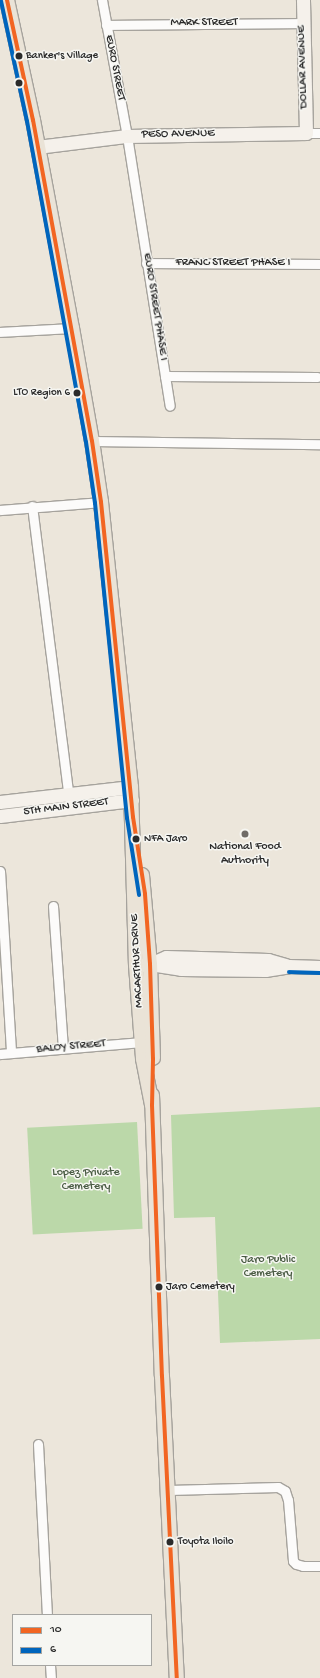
<!DOCTYPE html>
<html>
<head>
<meta charset="utf-8">
<style>
  body { margin:0 }
  #map { position:relative; width:320px; height:1678px; overflow:hidden; background:#ece6db; font-family:"Gochi Hand",sans-serif }
  div>[style] { position:absolute }
  [style*='--x'] { left:calc(var(--x)*1px); top:calc(var(--y)*1px); width:calc(var(--w)*1px); rotate:calc(var(--a)*1deg) }
  .green>* { inset:0; background:#bbd8a9; transform-origin:0 0 }
  .roads { filter:drop-shadow(1px 0 #a6a39d) drop-shadow(-1px 0 #a6a39d) drop-shadow(0 1px #a6a39d) drop-shadow(0 -1px #a6a39d) }
  .street>* { height:9px; margin:-4.5px; padding:0 4.5px; transform-origin:4.5px; border-radius:4.5px; background:#fcfbfa }
  .secondary>* { height:13px; margin:-6.5px; padding:0 6.5px; transform-origin:6.5px; border-radius:6.5px; background:#f5f1eb }
  .primary>* { height:14px; margin:-7px; padding:0 7px; transform-origin:7px; border-radius:7px; background:#eae3d7 }
  .bus-1>* { height:4px; margin:-2px; padding:0 2px; transform-origin:2px; border-radius:2px; background:#f26522 }
  .bus-2>* { height:4px; margin:-2px; padding:0 2px; transform-origin:2px; border-radius:2px; background:#0065bd }
  .dots>* { width:11px; height:11px; translate:-50% -50%; box-sizing:border-box; border:2px solid #f6f6f2; border-radius:50% }
  span { translate:-50% -50%; white-space:nowrap; text-align:center; line-height:1.15; -webkit-text-stroke:3px #f6f6f2; paint-order:stroke }
  .bus-label { font-size:11px; color:#2b2b2b }
  .left { translate:0 -50%; text-align:left }
  .right { translate:-100% -50%; text-align:right }
  .street-label { font-size:12px; color:#2b2b2b }
  .poi-label { font-size:12px; color:#2b2b2b }
  .park-label { font-size:12px; color:#4a5c44 }
  .legend { position:absolute; left:12px; top:1614px; width:140px; height:52px; box-sizing:border-box; background:#f6f6f2; border:1px solid #a5a5a2; margin:0; padding:5px 7px; list-style:none; font-size:12px; color:#2b2b2b }
  .legend li { display:flex; align-items:center; gap:8px; height:20px }
  .legend b { width:20px; border:1px solid #a5a5a2 }
</style>
</head>
<body>
<div id="map">
  <div class="green">
    <i style="clip-path:polygon(320px 1107px,320px 1339px,220px 1343px,215px 1217px,174px 1218px,171px 1115px)"></i>
    <i style="left:137px;top:1122px;width:107px;height:110px;rotate:87deg"></i>
  </div>
  <div class="roads">
    <div class="street">
      <i style="--x:102;--y:0;--w:138;--a:79.6"></i>
      <i style="--x:127;--y:136;--w:243;--a:81"></i>
      <i style="--x:165;--y:376;--w:152;--a:0.4"></i>
      <i style="--x:106;--y:25;--w:197;--a:-0.6"></i>
      <i style="--x:306;--y:133;--w:14;--a:0"></i>
      <i style="--x:146;--y:263;--w:174;--a:0.3"></i>
      <i style="--x:0;--y:332;--w:72;--a:-3.2"></i>
      <i style="--x:165;--y:376;--w:30;--a:81"></i>
      <i style="--x:92;--y:441;--w:228;--a:0.8"></i>
      <i style="--x:32;--y:506;--w:295;--a:82.8"></i>
      <i style="--x:0;--y:510;--w:101;--a:-4.5"></i>
      <i style="--x:0;--y:871;--w:182;--a:86.5"></i>
      <i style="--x:53;--y:906;--w:143;--a:86"></i>
      <i style="--x:0;--y:1054;--w:144;--a:-4.8"></i>
      <i style="--x:38;--y:1444;--w:171;--a:87"></i>
      <i style="--x:169;--y:1490;--w:109;--a:-1.6"></i>
      <i style="--x:278;--y:1487;--w:8;--a:30"></i>
      <i style="--x:285;--y:1491;--w:9;--a:72"></i>
      <i style="--x:288;--y:1500;--w:61;--a:85.3"></i>
      <i style="--x:293;--y:1561;--w:4;--a:45"></i>
      <i style="--x:296;--y:1564;--w:7;--a:16"></i>
      <i style="--x:303;--y:1566;--w:17;--a:0"></i>
      <i style="--x:50;--y:1665;--w:13;--a:86"></i>
    </div>
    <div class="secondary">
      <i style="--x:37;--y:147;--w:91;--a:-7"></i>
      <i style="--x:127;--y:136;--w:179;--a:-1"></i>
      <i style="--x:306;--y:133;--w:133;--a:-91.3"></i>
      <i style="--x:0;--y:802;--w:132;--a:-6.5"></i>
      <i style="--x:0;--y:816;--w:133;--a:-6.9"></i>
      <i style="--x:150;--y:964;--w:17;--a:-24"></i>
      <i style="--x:166;--y:957;--w:102;--a:1.7"></i>
      <i style="--x:268;--y:960;--w:19;--a:16"></i>
      <i style="--x:141;--y:965;--w:9;--a:-6"></i>
      <i style="--x:150;--y:964;--w:31;--a:9"></i>
      <i style="--x:181;--y:969;--w:84;--a:0.7"></i>
      <i style="--x:265;--y:970;--w:24;--a:-9"></i>
      <i style="--x:289;--y:966;--w:31;--a:2"></i>
    </div>
    <div class="primary">
      <i style="--x:7;--y:0;--w:123;--a:77.8"></i>
      <i style="--x:33;--y:120;--w:212;--a:79.4"></i>
      <i style="--x:72;--y:328;--w:115;--a:80"></i>
      <i style="--x:92;--y:441;--w:62;--a:81.6"></i>
      <i style="--x:101;--y:502;--w:287;--a:84"></i>
      <i style="--x:131;--y:787;--w:178;--a:88.4"></i>
      <i style="--x:136;--y:965;--w:94;--a:85.7"></i>
      <i style="--x:143;--y:1059;--w:47;--a:78.9"></i>
      <i style="--x:142;--y:875;--w:89;--a:84.9"></i>
      <i style="--x:150;--y:964;--w:94;--a:88.2"></i>
      <i style="--x:152;--y:1095;--w:281;--a:88"></i>
      <i style="--x:162;--y:1376;--w:302;--a:87.2"></i>
    </div>
  </div>
  <div class="bus-1">
    <i style="--x:7;--y:0;--w:123;--a:77.8"></i>
    <i style="--x:33;--y:120;--w:326;--a:79.6"></i>
    <i style="--x:92;--y:441;--w:62;--a:81.6"></i>
    <i style="--x:101;--y:502;--w:317;--a:84.2"></i>
    <i style="--x:133;--y:817;--w:78;--a:81.1"></i>
    <i style="--x:145;--y:894;--w:70;--a:85.9"></i>
    <i style="--x:150;--y:964;--w:95;--a:88.2"></i>
    <i style="--x:153;--y:1059;--w:46;--a:91.2"></i>
    <i style="--x:152;--y:1105;--w:271;--a:87.9"></i>
    <i style="--x:162;--y:1376;--w:302;--a:87.2"></i>
  </div>
  <div class="bus-2">
    <i style="--x:1;--y:1;--w:123;--a:77.8"></i>
    <i style="--x:27;--y:121;--w:326;--a:79.6"></i>
    <i style="--x:86;--y:442;--w:62;--a:81.6"></i>
    <i style="--x:95;--y:503;--w:317;--a:84.2"></i>
    <i style="--x:127;--y:818;--w:78;--a:81.1"></i>
    <i style="--x:289;--y:972;--w:31;--a:2"></i>
  </div>
  <div class="dots">
    <i style="left:19px;top:56px;background:#2b2b2b"></i>
    <i style="left:19px;top:83px;background:#2b2b2b"></i>
    <i style="left:77px;top:393px;background:#2b2b2b"></i>
    <i style="left:245px;top:834px;background:#6f6c69"></i>
    <i style="left:136px;top:839px;background:#2b2b2b"></i>
    <i style="left:159px;top:1287px;background:#2b2b2b"></i>
    <i style="left:170px;top:1542px;background:#2b2b2b"></i>
  </div>
  <div class="bus-label">
    <span class="left" style="left:26px;top:56px">Banker's Village</span>
    <span class="right" style="left:70px;top:393px">LTO Region 6</span>
    <span class="left" style="left:144px;top:839px">NFA Jaro</span>
    <span class="left" style="left:166px;top:1287px">Jaro Cemetery</span>
    <span class="left" style="left:178px;top:1542px">Toyota Iloilo</span>
  </div>
  <div class="street-label">
    <span style="left:204px;top:24px">MARK STREET</span>
    <span style="left:304px;top:67px;rotate:-92deg">DOLLAR AVENUE</span>
    <span style="left:114px;top:68px;rotate:79deg">EURO STREET</span>
    <span style="left:178px;top:135px;rotate:-1deg">PESO AVENUE</span>
    <span style="left:233px;top:264px">FRANC STREET PHASE I</span>
    <span style="left:154px;top:307px;rotate:81deg">EURO STREET PHASE I</span>
    <span style="left:66px;top:808px;rotate:-7deg">5TH MAIN STREET</span>
    <span style="left:138px;top:961px;rotate:-93deg">MACARTHUR DRIVE</span>
    <span style="left:71px;top:1048px;rotate:-5deg">BALOY STREET</span>
  </div>
  <div class="poi-label">
    <span style="left:245px;top:855px">National Food<br>Authority</span>
  </div>
  <div class="park-label">
    <span style="left:86px;top:1181px">Lopez Private<br>Cemetery</span>
    <span style="left:268px;top:1268px">Jaro Public<br>Cemetery</span>
  </div>
  <ul class="legend">
  <li><b style="height:5px;background:#f26522"></b>10</li>
  <li><b style="height:5px;background:#0065bd"></b>6</li>
  </ul>
</div>
</body>
</html>
